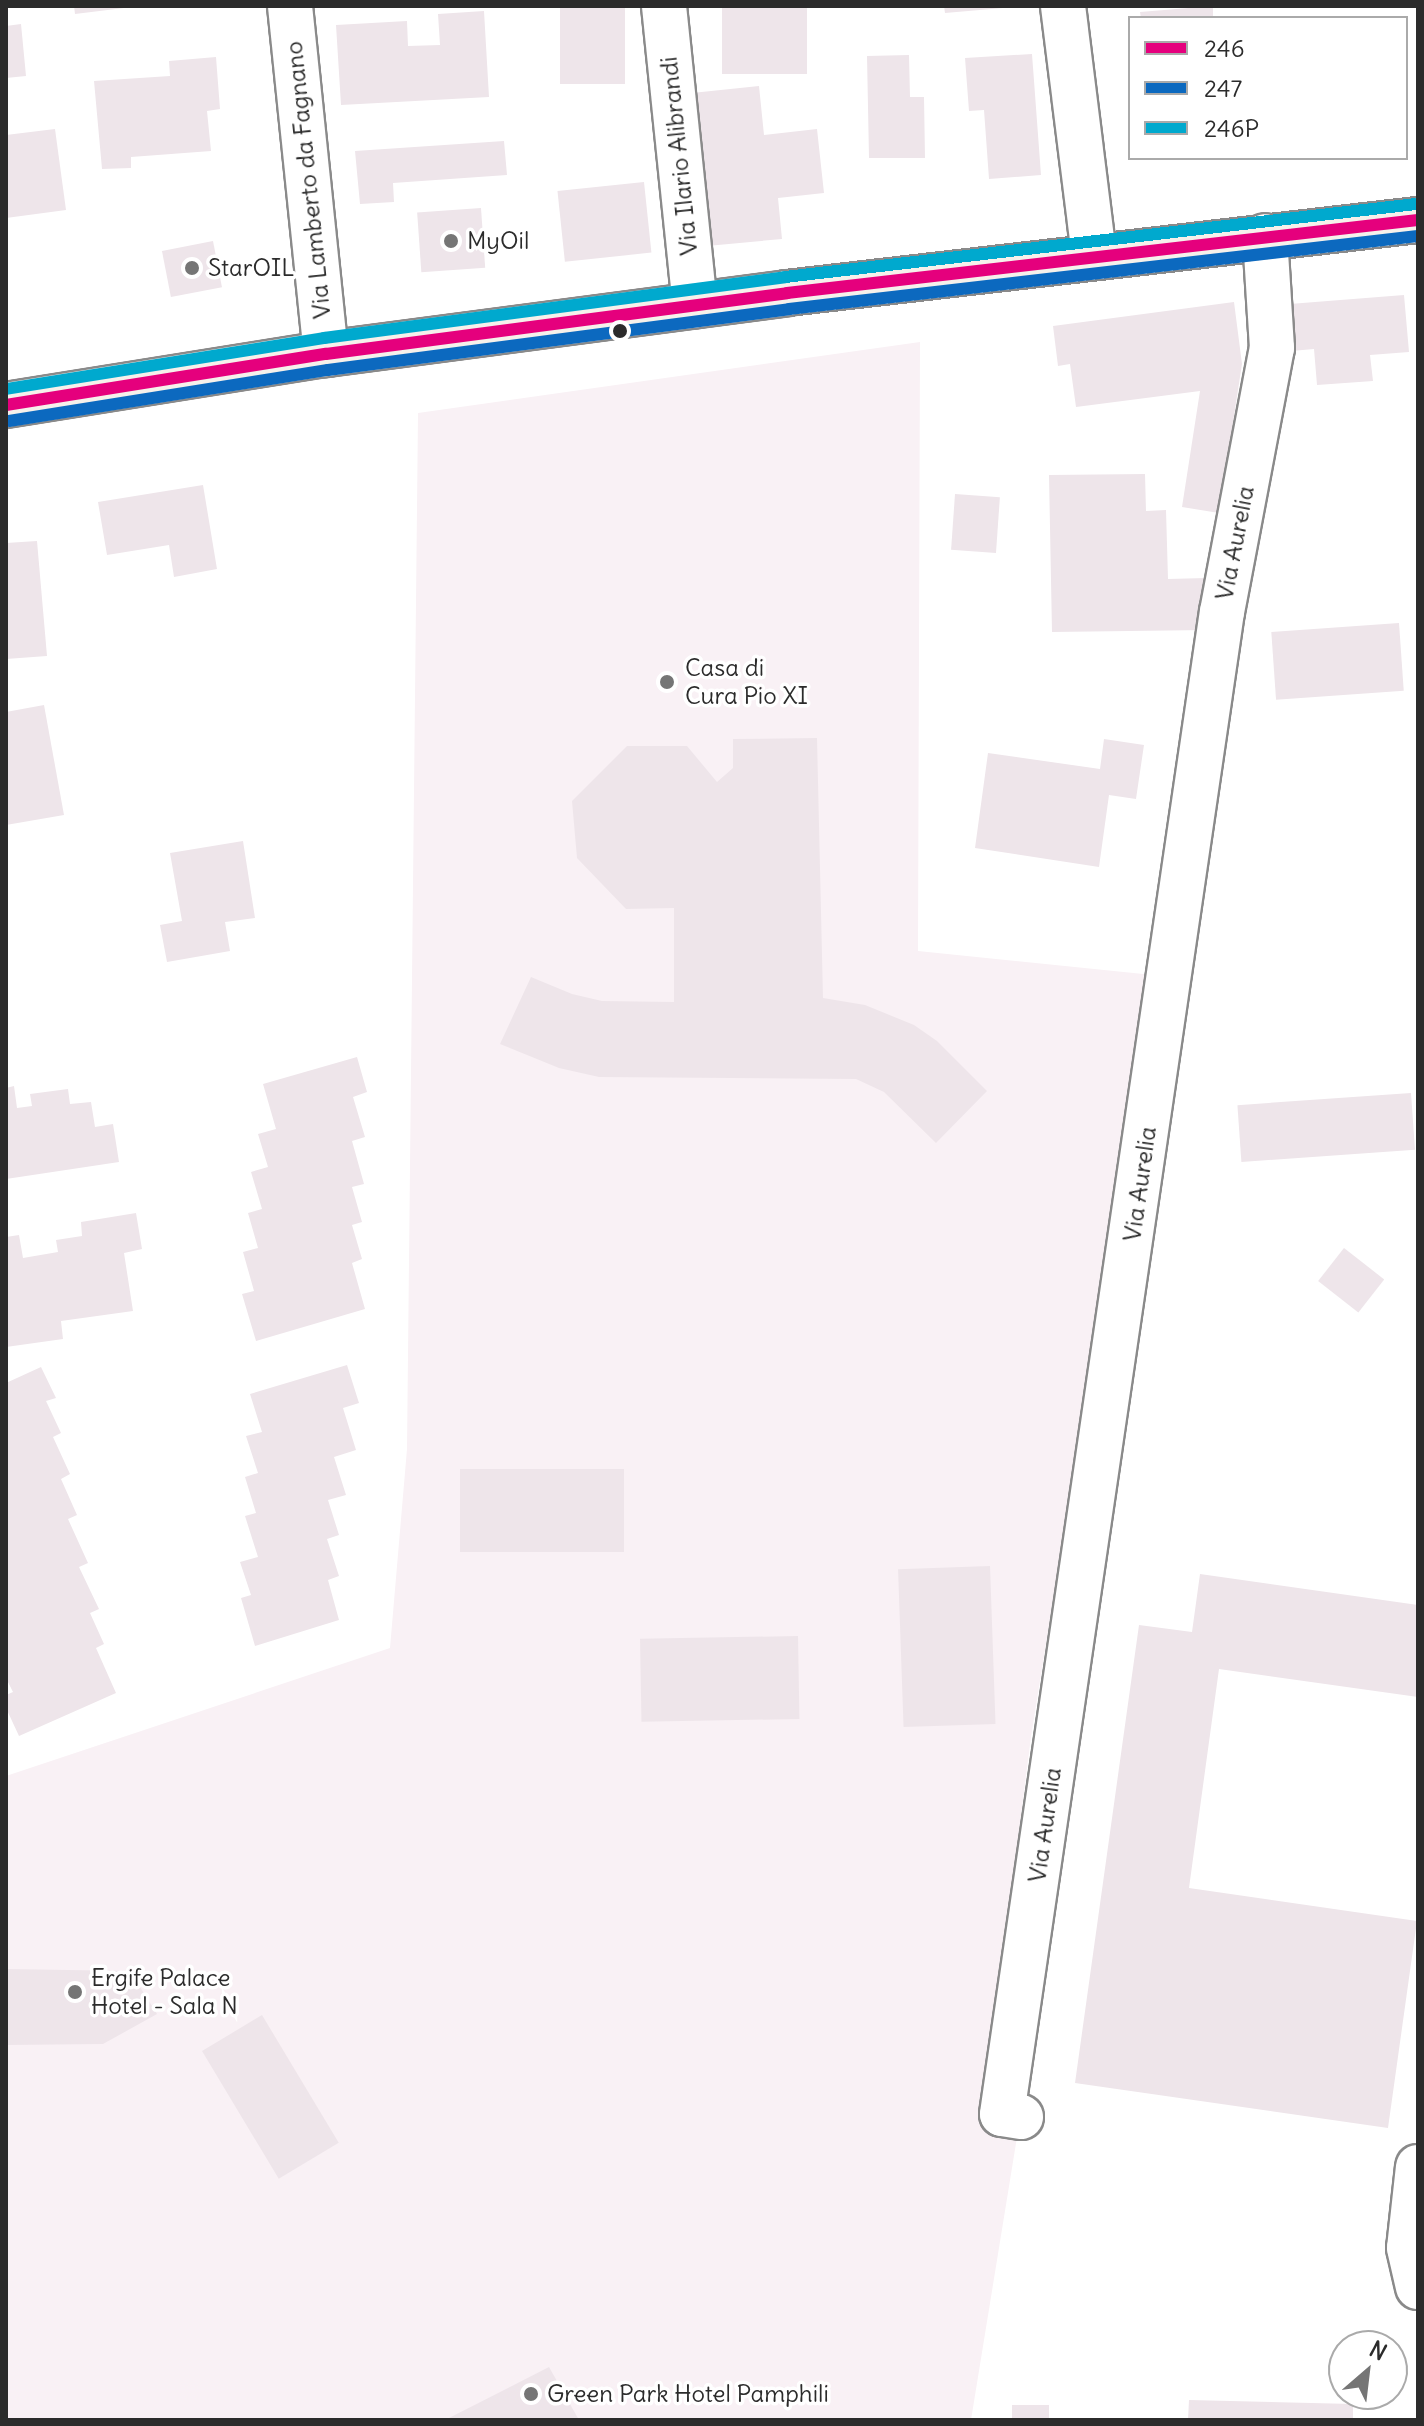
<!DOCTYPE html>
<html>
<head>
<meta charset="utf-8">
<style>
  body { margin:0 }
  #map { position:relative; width:1424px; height:2426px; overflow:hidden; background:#fff; font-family:Delius,sans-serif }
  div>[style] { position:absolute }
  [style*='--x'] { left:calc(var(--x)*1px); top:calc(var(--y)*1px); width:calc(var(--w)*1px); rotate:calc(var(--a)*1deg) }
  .built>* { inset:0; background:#f9f1f5 }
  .building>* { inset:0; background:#eee5ea; transform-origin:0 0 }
  .roads { filter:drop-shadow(2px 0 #8a8a8a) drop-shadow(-2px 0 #8a8a8a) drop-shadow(0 2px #8a8a8a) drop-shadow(0 -2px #8a8a8a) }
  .minor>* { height:44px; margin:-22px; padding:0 22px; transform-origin:22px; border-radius:22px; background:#fff }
  .major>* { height:44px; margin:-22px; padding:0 22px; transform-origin:22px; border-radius:22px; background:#f6f1eb }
  .bus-1>* { height:12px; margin:-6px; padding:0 6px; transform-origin:6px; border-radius:6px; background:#e5007d }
  .bus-2>* { height:12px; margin:-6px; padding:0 6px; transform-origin:6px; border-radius:6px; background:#0c69bf }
  .bus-3>* { height:12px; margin:-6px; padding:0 6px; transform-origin:6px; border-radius:6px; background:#00a9ce }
  .dots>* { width:22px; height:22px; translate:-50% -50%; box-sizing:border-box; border:4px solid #fff; border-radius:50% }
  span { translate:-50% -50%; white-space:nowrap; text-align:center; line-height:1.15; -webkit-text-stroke:7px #fff; paint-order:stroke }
  .street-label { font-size:24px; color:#2b2b2b }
  .poi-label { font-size:24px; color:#2b2b2b }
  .left { translate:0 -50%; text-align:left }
  .frame { position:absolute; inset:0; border:8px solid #2b2b2b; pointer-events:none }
  .legend { position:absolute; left:1128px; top:16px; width:280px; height:144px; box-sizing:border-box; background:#fff; border:2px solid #aaa; margin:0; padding:10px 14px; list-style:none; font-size:24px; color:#2b2b2b }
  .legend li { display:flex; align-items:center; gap:16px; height:40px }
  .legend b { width:40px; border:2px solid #aaa }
  .north { position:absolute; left:1328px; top:2330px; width:80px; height:80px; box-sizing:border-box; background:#fff; border:2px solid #aaa; border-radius:50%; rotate:28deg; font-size:22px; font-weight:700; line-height:32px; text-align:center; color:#2b2b2b }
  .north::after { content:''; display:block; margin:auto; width:28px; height:36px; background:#757575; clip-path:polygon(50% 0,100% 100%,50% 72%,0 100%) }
</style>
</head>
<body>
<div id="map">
  <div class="built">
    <i style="clip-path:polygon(920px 342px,918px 951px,1153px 975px,1031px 1737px,983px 2112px,1018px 2131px,971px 2420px,6px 2420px,6px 1776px,390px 1648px,407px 1449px,418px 413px)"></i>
  </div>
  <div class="building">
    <i style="clip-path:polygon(74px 6px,124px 6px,124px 8px,75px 14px)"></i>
    <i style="left:560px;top:6px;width:65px;height:78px"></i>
    <i style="left:722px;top:6px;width:85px;height:68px"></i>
    <i style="clip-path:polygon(944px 6px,1003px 6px,1003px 8px,945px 13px)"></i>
    <i style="clip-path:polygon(1213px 6px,1213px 18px,1141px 18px,1140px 12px)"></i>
    <i style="clip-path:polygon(484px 11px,489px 97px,341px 105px,336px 25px,407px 21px,408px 46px,440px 45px,438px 14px)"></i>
    <i style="clip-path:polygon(21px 24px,26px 76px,6px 78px,6px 26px)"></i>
    <i style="clip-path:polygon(1032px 54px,1041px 175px,989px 179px,984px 110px,969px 111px,965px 58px)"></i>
    <i style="clip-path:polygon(909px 55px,910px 97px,924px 97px,925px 158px,869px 158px,867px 56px)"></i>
    <i style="clip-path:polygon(216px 57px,220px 109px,207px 111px,211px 151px,131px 157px,131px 168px,102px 169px,94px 81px,170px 76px,169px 61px)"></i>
    <i style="clip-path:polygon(759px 86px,764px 135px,817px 129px,824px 193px,778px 198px,782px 239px,707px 246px,692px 93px)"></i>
    <i style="clip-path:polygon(55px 129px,66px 210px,6px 218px,6px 135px)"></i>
    <i style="clip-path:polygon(504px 141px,507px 175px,393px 183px,394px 202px,360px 204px,355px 151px)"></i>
    <i style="left:644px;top:182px;width:71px;height:87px;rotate:84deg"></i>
    <i style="left:481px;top:208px;width:60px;height:64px;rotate:86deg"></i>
    <i style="left:213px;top:241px;width:47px;height:52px;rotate:79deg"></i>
    <i style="clip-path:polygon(1404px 295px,1409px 352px,1370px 355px,1373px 381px,1317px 385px,1314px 349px,1280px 352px,1277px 305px)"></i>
    <i style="clip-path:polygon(1234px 302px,1242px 364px,1219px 513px,1182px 507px,1200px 391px,1076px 407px,1070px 364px,1058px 366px,1053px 326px)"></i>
    <i style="clip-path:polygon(1145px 474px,1146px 511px,1166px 510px,1168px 579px,1206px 578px,1207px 630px,1052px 632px,1049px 475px)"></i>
    <i style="clip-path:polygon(203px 485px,217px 569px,174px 577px,169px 545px,107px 555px,98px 502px)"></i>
    <i style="left:955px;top:494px;width:45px;height:56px;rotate:4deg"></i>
    <i style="clip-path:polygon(37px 541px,47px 656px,6px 659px,6px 543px)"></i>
    <i style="left:1399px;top:623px;width:68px;height:128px;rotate:86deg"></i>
    <i style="clip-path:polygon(44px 705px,64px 815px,6px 825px,6px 712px)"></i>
    <i style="clip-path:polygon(817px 738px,823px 998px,865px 1005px,914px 1025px,937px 1041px,987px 1091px,936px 1143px,884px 1092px,856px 1079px,599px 1077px,559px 1068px,500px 1044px,531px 977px,572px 994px,602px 1001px,674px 1002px,674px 908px,626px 909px,577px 858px,572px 801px,627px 746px,687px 746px,717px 782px,733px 768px,733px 739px)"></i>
    <i style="clip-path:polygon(1104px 739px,1144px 745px,1136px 799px,1109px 795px,1099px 867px,975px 848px,988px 753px,1100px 769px)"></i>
    <i style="clip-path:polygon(243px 841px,255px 918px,225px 922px,230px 951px,167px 962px,160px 925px,182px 921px,170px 853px)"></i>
    <i style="clip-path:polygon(357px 1057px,367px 1092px,353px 1097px,365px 1137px,352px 1141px,364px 1184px,352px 1187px,362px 1222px,352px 1225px,362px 1259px,352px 1263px,365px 1309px,256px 1341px,242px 1294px,254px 1291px,243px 1252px,258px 1248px,248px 1213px,262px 1209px,251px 1172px,268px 1167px,258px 1134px,276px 1129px,263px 1084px)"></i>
    <i style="clip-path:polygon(14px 1086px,17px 1108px,32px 1106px,30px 1094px,68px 1089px,70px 1104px,91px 1102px,95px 1127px,113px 1124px,119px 1162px,6px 1179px,6px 1088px)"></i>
    <i style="left:1411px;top:1093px;width:57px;height:174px;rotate:86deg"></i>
    <i style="clip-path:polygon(136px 1213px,142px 1249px,124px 1253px,133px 1311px,61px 1321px,63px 1339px,6px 1347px,6px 1237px,19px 1235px,23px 1258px,58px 1252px,56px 1240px,82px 1236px,81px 1222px)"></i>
    <i style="left:1344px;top:1248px;width:51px;height:42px;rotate:38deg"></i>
    <i style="clip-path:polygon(347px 1365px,359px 1403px,343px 1408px,356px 1450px,334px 1457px,346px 1495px,328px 1500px,339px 1535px,327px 1539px,339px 1576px,328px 1580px,339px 1620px,255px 1646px,241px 1598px,251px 1595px,240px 1562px,258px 1557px,245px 1516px,256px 1513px,245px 1477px,258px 1473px,246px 1436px,262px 1432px,250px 1394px)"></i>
    <i style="clip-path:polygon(41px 1367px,56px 1398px,46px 1401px,61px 1433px,53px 1437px,70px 1474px,61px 1479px,77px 1515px,68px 1519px,88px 1563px,79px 1567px,99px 1609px,90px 1613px,104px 1644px,96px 1648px,116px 1693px,19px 1736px,6px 1708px,6px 1695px,13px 1692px,6px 1678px,6px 1383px)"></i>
    <i style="left:460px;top:1469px;width:164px;height:83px"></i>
    <i style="left:990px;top:1566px;width:158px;height:92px;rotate:88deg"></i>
    <i style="clip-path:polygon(1200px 1574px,1418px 1605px,1418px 1697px,1219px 1669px,1189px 1888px,1417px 1921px,1388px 2128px,1075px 2083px,1139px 1625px,1192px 1632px)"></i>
    <i style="left:798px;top:1636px;width:83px;height:158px;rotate:89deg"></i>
    <i style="clip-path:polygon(6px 1969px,130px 1971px,157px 2014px,103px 2044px,6px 2045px)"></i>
    <i style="left:262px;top:2015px;width:149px;height:70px;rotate:59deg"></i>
    <i style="clip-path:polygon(549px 2367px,579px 2420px,445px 2420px)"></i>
    <i style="clip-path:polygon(1189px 2400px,1353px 2404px,1353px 2420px,1188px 2420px)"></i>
    <i style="left:1012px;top:2405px;width:37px;height:15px"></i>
  </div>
  <div class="roads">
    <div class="minor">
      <i style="--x:290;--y:6;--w:350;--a:84.1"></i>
      <i style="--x:664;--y:6;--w:301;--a:84.1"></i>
      <i style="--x:1063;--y:6;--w:251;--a:82.9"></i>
      <i style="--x:1021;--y:2117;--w:19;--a:-171"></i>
      <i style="--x:1002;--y:2114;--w:1518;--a:-81.67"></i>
      <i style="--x:1222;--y:612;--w:269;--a:-79.3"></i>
      <i style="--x:1272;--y:348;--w:112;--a:-93.6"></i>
      <i style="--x:1418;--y:2167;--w:81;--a:96.3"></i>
      <i style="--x:1409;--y:2248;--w:40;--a:77"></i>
    </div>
    <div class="major">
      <i style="--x:6;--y:405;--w:324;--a:-9.1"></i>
      <i style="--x:326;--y:354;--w:465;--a:-7.5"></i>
      <i style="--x:787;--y:293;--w:635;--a:-6.6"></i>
    </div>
  </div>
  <div class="bus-1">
    <i style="--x:6;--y:405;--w:324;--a:-9.1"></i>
    <i style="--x:326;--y:354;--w:465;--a:-7.5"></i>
    <i style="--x:787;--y:293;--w:635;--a:-6.6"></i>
  </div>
  <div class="bus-2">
    <i style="--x:9;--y:421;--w:323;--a:-9.1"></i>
    <i style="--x:328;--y:370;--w:465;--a:-7.5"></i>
    <i style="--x:789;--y:309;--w:633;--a:-6.62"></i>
  </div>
  <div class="bus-3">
    <i style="--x:6;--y:389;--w:322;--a:-9.1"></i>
    <i style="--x:324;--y:338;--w:465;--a:-7.5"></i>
    <i style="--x:785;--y:277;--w:635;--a:-6.6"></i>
  </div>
  <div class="dots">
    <i style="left:451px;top:241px;background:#757575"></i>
    <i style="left:192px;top:268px;background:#757575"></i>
    <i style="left:620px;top:331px;background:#2b2b2b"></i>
    <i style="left:667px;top:682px;background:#757575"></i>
    <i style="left:75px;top:1992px;background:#757575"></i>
    <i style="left:531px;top:2394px;background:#757575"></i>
  </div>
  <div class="street-label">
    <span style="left:679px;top:156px;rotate:-96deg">Via Ilario Alibrandi</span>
    <span style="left:308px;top:180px;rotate:-96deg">Via Lamberto da Fagnano</span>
    <span style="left:1235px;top:543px;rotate:-79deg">Via Aurelia</span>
    <span style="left:1140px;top:1184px;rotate:-82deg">Via Aurelia</span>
    <span style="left:1045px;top:1825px;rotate:-82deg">Via Aurelia</span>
  </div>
  <div class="poi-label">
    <span class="left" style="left:467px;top:241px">MyOil</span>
    <span class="left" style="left:208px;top:268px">StarOIL</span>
    <span class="left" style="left:685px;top:682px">Casa di<br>Cura Pio XI</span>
    <span class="left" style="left:91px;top:1992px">Ergife Palace<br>Hotel - Sala N</span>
    <span class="left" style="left:547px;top:2394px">Green Park Hotel Pamphili</span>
  </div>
  <div class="frame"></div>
  <ul class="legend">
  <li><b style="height:10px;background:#e5007d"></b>246</li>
  <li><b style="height:10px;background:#0c69bf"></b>247</li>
  <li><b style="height:10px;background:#00a9ce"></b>246P</li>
  </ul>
  <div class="north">N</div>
</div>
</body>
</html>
